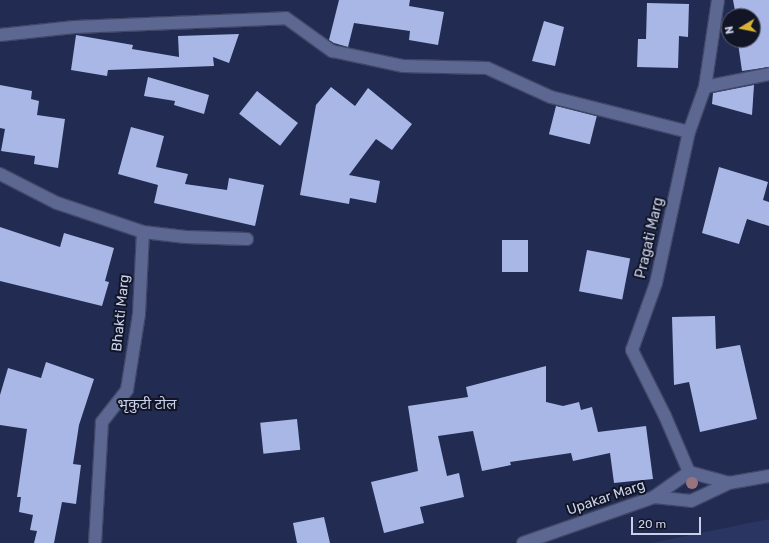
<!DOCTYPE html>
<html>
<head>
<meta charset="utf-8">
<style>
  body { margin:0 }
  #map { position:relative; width:769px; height:543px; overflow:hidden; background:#222b51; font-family:Rubik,"Noto Sans Devanagari",sans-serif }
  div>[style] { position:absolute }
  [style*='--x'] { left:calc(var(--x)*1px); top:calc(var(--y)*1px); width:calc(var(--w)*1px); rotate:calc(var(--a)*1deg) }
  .built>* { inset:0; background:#2b3561 }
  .building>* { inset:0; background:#a9b7e7; transform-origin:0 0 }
  .roads { filter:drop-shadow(1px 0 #414767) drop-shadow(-1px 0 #414767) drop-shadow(0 1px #414767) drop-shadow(0 -1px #414767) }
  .minor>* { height:12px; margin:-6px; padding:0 6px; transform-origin:6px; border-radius:6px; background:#5c6792 }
  .trees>* { width:12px; height:12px; margin:-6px; border-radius:50%; background:#98757e }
  span { translate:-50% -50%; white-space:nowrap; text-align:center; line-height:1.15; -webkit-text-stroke:4px #111526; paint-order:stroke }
  .street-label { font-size:14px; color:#c9d0e9 }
  .neighbourhood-label { font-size:15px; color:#c9d0e9 }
  .north { position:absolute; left:721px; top:8px; width:40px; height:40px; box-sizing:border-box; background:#111526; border:1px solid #5b6074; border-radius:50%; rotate:260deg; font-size:11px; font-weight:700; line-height:16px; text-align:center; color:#c9d0e9 }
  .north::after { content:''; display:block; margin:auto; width:14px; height:18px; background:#d8b434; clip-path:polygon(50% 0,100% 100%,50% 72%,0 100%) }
  .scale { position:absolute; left:631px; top:517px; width:70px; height:18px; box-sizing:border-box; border:2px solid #c9d0e9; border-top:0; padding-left:5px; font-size:12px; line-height:14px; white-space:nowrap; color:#c9d0e9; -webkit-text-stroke:3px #111526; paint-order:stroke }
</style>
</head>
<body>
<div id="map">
  <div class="built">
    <i style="clip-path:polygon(769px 519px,769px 543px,651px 543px)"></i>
  </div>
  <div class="building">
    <i style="clip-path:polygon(339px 0,410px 0,409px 6px,444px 12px,438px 45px,409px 40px,410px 31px,354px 23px,348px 47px,334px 43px,329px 40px)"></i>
    <i style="clip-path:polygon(733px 0,769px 0,769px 67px,742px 71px,738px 43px,741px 43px,740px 40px,753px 40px,753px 16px,736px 16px)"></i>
    <i style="clip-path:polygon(647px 3px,689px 4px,688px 37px,679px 36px,678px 68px,637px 67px,638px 39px,646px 39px)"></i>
    <i style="clip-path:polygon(544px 21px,564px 27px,555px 66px,532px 61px)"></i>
    <i style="clip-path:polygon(239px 34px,229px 63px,213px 57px,214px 66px,108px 70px,107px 76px,71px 70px,76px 35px,133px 45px,132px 49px,179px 57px,178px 36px)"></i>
    <i style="clip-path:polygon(148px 77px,209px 95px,204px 114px,174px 105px,175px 101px,144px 96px)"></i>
    <i style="clip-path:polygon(0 85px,32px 91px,31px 99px,39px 101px,37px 115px,65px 119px,58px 168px,34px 164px,35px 156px,1px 151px,5px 129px,0 128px)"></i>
    <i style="clip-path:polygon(754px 85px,752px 115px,712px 104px,713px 93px)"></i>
    <i style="clip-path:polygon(331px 87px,355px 106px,368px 88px,412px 124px,392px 150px,376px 139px,349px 175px,380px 181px,376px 203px,350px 198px,349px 204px,300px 195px,316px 105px)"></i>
    <i style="left:257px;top:91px;width:52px;height:29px;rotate:38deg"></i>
    <i style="left:556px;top:106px;width:42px;height:29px;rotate:14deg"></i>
    <i style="clip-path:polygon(131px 127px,164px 136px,156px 167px,188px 174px,185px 184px,227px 190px,229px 178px,264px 185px,255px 226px,154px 203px,158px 185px,118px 174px)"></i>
    <i style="clip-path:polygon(719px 167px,768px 182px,763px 200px,769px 202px,769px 226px,747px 219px,739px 244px,702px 233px)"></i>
    <i style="clip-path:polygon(0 227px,60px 247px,64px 233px,114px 248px,105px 281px,109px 282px,102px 306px,0 281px)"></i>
    <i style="left:502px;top:240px;width:26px;height:32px"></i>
    <i style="left:587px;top:250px;width:44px;height:42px;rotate:11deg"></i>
    <i style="clip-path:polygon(715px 316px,716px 349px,740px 345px,757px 419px,700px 432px,689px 382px,674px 385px,672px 317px)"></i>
    <i style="clip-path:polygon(46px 362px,94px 379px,79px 425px,73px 464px,81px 465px,76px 504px,62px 502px,54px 543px,34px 543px,37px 531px,30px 530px,33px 515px,19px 512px,21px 497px,17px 497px,27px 429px,0 425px,0 395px,8px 368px,41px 378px)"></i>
    <i style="clip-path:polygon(546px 366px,546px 402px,563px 406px,579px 402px,581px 410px,592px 407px,598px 432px,646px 426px,653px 479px,614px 483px,610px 453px,573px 461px,571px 453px,510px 462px,511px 465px,482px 471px,473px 431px,438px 436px,447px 476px,459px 473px,464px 497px,420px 507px,424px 523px,384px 533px,371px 482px,418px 471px,408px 406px,468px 397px,466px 387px)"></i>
    <i style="left:297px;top:419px;width:31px;height:37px;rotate:84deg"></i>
    <i style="clip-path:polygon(324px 517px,330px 543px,297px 543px,293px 523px)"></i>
  </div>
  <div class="roads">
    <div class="minor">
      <i style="--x:0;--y:35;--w:75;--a:-6.1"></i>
      <i style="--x:75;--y:27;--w:211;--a:-2.4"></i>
      <i style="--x:286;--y:18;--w:57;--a:35.7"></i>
      <i style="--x:332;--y:51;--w:73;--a:11.9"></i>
      <i style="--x:403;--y:66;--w:84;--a:1.4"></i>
      <i style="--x:487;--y:68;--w:70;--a:24.4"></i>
      <i style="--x:551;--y:97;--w:142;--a:14.2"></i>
      <i style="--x:705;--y:87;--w:65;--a:-11.5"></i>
      <i style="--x:0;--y:174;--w:64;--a:27"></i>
      <i style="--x:57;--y:203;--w:91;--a:18.6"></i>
      <i style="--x:143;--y:232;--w:82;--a:92.8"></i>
      <i style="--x:139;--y:314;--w:77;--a:99"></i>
      <i style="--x:127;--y:390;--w:41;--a:128"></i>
      <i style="--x:102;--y:422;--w:121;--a:93.3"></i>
      <i style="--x:143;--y:232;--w:43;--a:6.6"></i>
      <i style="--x:186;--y:237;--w:61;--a:1.9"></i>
      <i style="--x:689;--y:472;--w:61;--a:-113.2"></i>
      <i style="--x:665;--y:416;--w:74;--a:-116.6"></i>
      <i style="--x:632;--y:350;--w:71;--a:-70.3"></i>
      <i style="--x:656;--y:283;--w:155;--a:-77.7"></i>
      <i style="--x:689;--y:132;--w:48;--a:-70.4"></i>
      <i style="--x:705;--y:87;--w:88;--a:-81.5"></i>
      <i style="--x:654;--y:497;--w:43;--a:-35.5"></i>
      <i style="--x:689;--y:472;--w:41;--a:15.4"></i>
      <i style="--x:523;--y:543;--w:139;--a:-19.3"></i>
      <i style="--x:654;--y:497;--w:37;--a:6"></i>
      <i style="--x:691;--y:501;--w:42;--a:-25.3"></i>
      <i style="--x:729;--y:483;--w:41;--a:-9.9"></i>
    </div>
  </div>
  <div class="trees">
    <i style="left:692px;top:483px"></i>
  </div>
  <div class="street-label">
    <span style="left:650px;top:238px;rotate:-77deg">Pragati Marg</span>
    <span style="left:121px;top:313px;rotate:-84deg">Bhakti Marg</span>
    <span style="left:606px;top:498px;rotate:-19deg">Upakar Marg</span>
  </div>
  <div class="neighbourhood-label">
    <span style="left:147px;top:405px">भृकुटी टोल</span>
  </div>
  <div class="north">N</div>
  <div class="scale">20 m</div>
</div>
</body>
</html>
